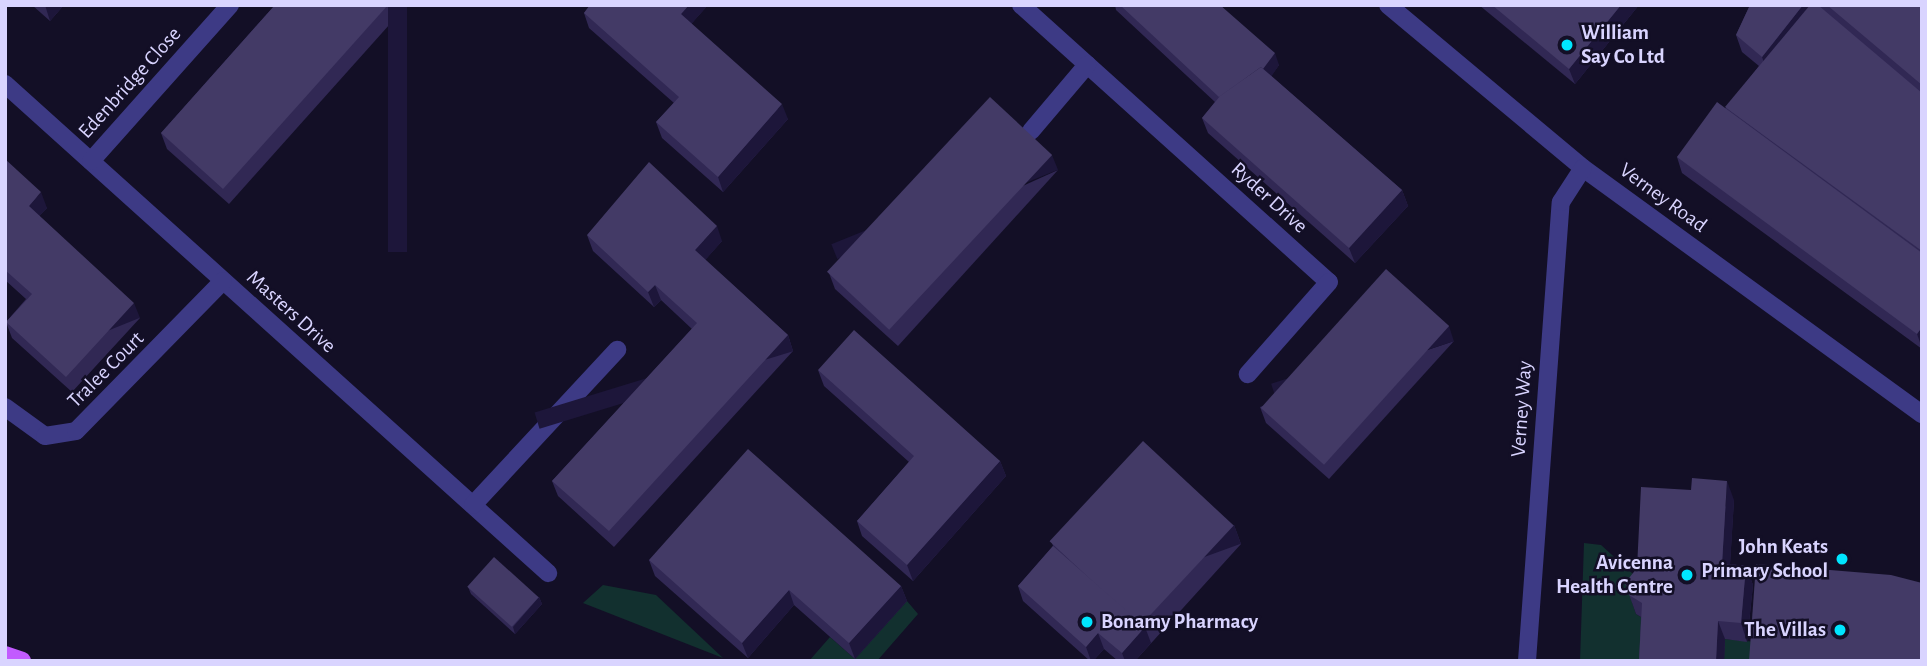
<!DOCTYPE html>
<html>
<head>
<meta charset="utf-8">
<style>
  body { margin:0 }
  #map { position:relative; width:1927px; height:666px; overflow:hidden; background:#130f26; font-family:"Alegreya Sans",sans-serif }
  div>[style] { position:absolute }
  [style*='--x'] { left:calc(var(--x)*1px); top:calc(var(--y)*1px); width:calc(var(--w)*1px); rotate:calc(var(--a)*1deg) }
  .green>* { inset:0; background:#12302f }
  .minor>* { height:18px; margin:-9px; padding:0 9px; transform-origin:9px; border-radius:9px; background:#3d3a85 }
  .major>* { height:18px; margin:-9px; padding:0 9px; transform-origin:9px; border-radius:9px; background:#c25bff }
  .wall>* { inset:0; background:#312854 }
  .shaded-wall>* { inset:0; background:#1d163a; transform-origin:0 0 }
  .building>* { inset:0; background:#433a66; transform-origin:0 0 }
  .dots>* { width:19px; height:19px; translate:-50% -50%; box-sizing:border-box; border:4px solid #130f26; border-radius:50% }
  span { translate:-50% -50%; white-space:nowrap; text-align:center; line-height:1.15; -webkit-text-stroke:5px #130f26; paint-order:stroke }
  .poi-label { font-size:21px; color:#d9d4ff; font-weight:700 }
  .left { translate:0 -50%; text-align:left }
  .right { translate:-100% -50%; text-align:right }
  .street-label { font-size:21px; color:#d9d4ff }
  .frame { position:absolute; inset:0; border:7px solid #d9d4ff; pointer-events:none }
</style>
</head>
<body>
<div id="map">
  <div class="green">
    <i style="clip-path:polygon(1584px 543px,1601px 545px,1643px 583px,1632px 602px,1636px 614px,1649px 622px,1647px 661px,1580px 661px)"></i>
    <i style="clip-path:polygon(603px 585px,656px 595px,723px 658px,583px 603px)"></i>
    <i style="clip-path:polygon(907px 601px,918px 614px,877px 661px,809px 661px,830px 637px,855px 659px)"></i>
    <i style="clip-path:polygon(1725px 639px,1756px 642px,1754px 661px,1724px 661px)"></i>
  </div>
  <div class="minor">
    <i style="--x:1021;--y:5;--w:414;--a:42"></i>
    <i style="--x:1329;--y:282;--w:123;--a:131.4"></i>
    <i style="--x:1388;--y:5;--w:254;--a:39.9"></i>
    <i style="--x:1583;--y:168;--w:419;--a:36"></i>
    <i style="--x:5;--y:84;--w:731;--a:42"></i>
    <i style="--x:1031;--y:131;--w:87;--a:-49.7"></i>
    <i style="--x:91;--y:161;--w:209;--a:-48.3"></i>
    <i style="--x:5;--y:407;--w:49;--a:35.9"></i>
    <i style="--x:45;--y:436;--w:31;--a:-9"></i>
    <i style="--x:76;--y:431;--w:210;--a:-45.6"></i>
    <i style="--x:473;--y:505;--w:212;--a:-47.1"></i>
    <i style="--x:1527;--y:661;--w:460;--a:-85.8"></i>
    <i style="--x:1561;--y:202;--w:40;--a:-57.1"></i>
  </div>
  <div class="major">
    <i style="--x:5;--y:655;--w:18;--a:19"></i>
  </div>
  <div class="wall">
    <i style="clip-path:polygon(32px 5px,64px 5px,50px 21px)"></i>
    <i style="clip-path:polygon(275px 5px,407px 5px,229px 204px,167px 149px,161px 133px)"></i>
    <i style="clip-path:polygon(590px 5px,708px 5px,691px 24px,788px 119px,723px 192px,662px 138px,656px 122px,674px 103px,589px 28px,584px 13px)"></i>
    <i style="clip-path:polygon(1115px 5px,1220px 5px,1279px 65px,1271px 76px,1402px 190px,1408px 206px,1355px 263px,1208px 133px,1202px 118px,1215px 102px,1116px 10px)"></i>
    <i style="clip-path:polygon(1479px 5px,1639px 5px,1575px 84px)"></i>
    <i style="clip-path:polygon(1750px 5px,1922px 5px,1922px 349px,1682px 173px,1677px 157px,1725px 109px,1759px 66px,1742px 52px,1736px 35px)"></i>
    <i style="clip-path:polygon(5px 159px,47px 208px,39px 216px,140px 318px,72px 392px,12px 338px,6px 322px,26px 299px,5px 280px)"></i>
    <i style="clip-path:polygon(1058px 170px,898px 346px,835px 289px,829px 273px)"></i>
    <i style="clip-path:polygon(587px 235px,722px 241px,705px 260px,788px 335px,793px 351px,614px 547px,558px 496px,552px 481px,692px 329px,661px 300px,654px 307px,593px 251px)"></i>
    <i style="clip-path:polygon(1454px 341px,1329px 479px,1266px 423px,1260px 407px)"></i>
    <i style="clip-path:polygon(818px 370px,1000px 461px,1006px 476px,913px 581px,862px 536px,857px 521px,909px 462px,824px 386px)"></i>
    <i style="clip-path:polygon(1734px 500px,1730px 564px,1746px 566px,1753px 585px,1747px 642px,1725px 639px,1724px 661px,1639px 661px,1641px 617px,1636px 614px,1625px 583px)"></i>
    <i style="clip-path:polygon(1234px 525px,1241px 544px,1135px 661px,1118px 661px,1104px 649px,1093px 661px,1090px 661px,1023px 601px,1018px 586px,1053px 546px,1052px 543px)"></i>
    <i style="clip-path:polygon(649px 560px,901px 586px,907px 601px,855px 659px,794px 605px,748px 658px,655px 576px)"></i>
    <i style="clip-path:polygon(468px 587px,539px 597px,542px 604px,515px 634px,471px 594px)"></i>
  </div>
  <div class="shaded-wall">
    <i style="clip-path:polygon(45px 5px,64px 5px,50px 21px)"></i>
    <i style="left:388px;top:5px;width:19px;height:247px"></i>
    <i style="clip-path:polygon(689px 5px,708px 5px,686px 30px,681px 14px)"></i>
    <i style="clip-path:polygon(1621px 5px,1639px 5px,1575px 84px,1569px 69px)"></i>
    <i style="clip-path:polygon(1803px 5px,1817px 5px,1768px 74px,1762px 57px)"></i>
    <i style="clip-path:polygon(1275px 53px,1279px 65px,1267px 83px,1221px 99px)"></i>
    <i style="clip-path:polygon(782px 104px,788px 119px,723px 192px,718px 177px)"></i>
    <i style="left:1052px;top:155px;width:16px;height:238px;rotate:68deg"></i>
    <i style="clip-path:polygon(1402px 190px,1408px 206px,1355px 263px,1349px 248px)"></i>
    <i style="clip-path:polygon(41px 192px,47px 208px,34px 221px,29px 206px)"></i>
    <i style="clip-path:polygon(717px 226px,722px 241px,700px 266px,695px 250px)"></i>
    <i style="clip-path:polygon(655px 285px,661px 300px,654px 307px,648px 292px)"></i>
    <i style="left:134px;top:303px;width:16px;height:100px;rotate:68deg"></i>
    <i style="left:1449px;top:326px;width:16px;height:187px;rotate:72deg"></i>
    <i style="clip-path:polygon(1922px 327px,1922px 348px,1917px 334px)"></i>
    <i style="left:788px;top:335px;width:17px;height:265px;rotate:73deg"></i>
    <i style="clip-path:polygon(1000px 461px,1006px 476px,913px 581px,907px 565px)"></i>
    <i style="clip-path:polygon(1727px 481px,1734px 500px,1729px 582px,1722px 564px)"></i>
    <i style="left:1234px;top:525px;width:20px;height:134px;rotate:70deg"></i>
    <i style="clip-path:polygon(1746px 566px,1753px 585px,1747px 642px,1741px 623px)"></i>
    <i style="clip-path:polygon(901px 586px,907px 601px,855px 659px,849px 643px)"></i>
    <i style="clip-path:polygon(789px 590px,794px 605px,748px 658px,742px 643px)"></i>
    <i style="clip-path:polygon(539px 597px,542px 604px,515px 634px,513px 627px)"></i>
    <i style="clip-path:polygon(1718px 621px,1725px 639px,1724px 661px,1716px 661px)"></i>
    <i style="clip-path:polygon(1145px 627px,1151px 643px,1135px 661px,1125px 661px,1122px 653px)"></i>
    <i style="clip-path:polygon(1098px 633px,1104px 649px,1093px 661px,1091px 661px,1086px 647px)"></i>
  </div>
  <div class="building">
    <i style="clip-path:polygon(275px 5px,388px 5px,223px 189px,161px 133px)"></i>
    <i style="clip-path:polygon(590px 5px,689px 5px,681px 14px,782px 104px,718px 177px,656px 122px,679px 97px,584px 13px)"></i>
    <i style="clip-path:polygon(1120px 5px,1220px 5px,1275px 53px,1263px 69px,1261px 67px,1219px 97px)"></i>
    <i style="clip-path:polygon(1492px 5px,1621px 5px,1569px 69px)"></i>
    <i style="clip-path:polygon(1750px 5px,1803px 5px,1762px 57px,1736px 35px)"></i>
    <i style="clip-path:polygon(1810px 5px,1818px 5px,1922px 93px,1922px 251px,1725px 107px)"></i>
    <i style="clip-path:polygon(1827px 5px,1922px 5px,1922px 85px)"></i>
    <i style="clip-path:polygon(1261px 67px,1402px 190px,1349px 248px,1202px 118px,1220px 96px)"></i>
    <i style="left:990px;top:97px;width:85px;height:239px;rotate:43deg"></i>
    <i style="clip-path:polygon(1717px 102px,1922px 253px,1922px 327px,1917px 334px,1677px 157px)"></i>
    <i style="clip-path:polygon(5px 159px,41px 192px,29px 206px,134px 303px,66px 377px,6px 322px,32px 294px,5px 270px)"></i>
    <i style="clip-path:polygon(649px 162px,717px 226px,695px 250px,788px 335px,609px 531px,552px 481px,697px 323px,655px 285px,648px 292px,587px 235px)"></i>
    <i style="left:1386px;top:269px;width:85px;height:187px;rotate:42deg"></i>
    <i style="clip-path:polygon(854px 330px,1000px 461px,907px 565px,857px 521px,914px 456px,818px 370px)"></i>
    <i style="left:1143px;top:441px;width:124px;height:137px;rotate:43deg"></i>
    <i style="clip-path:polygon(748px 449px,901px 586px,849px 643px,789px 590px,742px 643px,649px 560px)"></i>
    <i style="clip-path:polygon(1692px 478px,1727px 481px,1722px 564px,1746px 566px,1741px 623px,1718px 621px,1716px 661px,1639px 661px,1642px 603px,1629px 595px,1625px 583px,1637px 568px,1641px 487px,1691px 490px)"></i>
    <i style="clip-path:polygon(1053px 546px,1145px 627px,1122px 653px,1098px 633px,1086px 647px,1018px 586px)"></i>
    <i style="left:494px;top:557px;width:60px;height:40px;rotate:42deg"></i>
    <i style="clip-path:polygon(1756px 564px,1891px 575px,1922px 583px,1922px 661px,1749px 661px)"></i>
  </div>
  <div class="dots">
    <i style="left:1567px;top:45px;background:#00e5ff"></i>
    <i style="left:1842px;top:559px;background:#00e5ff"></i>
    <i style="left:1687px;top:575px;background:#00e5ff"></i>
    <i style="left:1087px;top:622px;background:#00e5ff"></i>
    <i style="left:1840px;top:630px;background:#00e5ff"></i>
  </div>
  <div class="poi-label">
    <span class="left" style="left:1581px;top:45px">William<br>Say Co Ltd</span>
    <span class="right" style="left:1828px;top:559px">John Keats<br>Primary School</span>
    <span class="right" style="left:1673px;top:575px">Avicenna<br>Health Centre</span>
    <span class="left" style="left:1101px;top:622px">Bonamy Pharmacy</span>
    <span class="right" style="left:1826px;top:630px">The Villas</span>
  </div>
  <div class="street-label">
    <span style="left:130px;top:83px;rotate:-48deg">Edenbridge Close</span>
    <span style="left:1269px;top:198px;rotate:42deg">Ryder Drive</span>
    <span style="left:1663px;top:198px;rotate:36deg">Verney Road</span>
    <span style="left:291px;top:312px;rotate:42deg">Masters Drive</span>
    <span style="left:106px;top:370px;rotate:-45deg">Tralee Court</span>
    <span style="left:1522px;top:409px;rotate:-86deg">Verney Way</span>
  </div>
  <div class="frame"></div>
</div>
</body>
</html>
